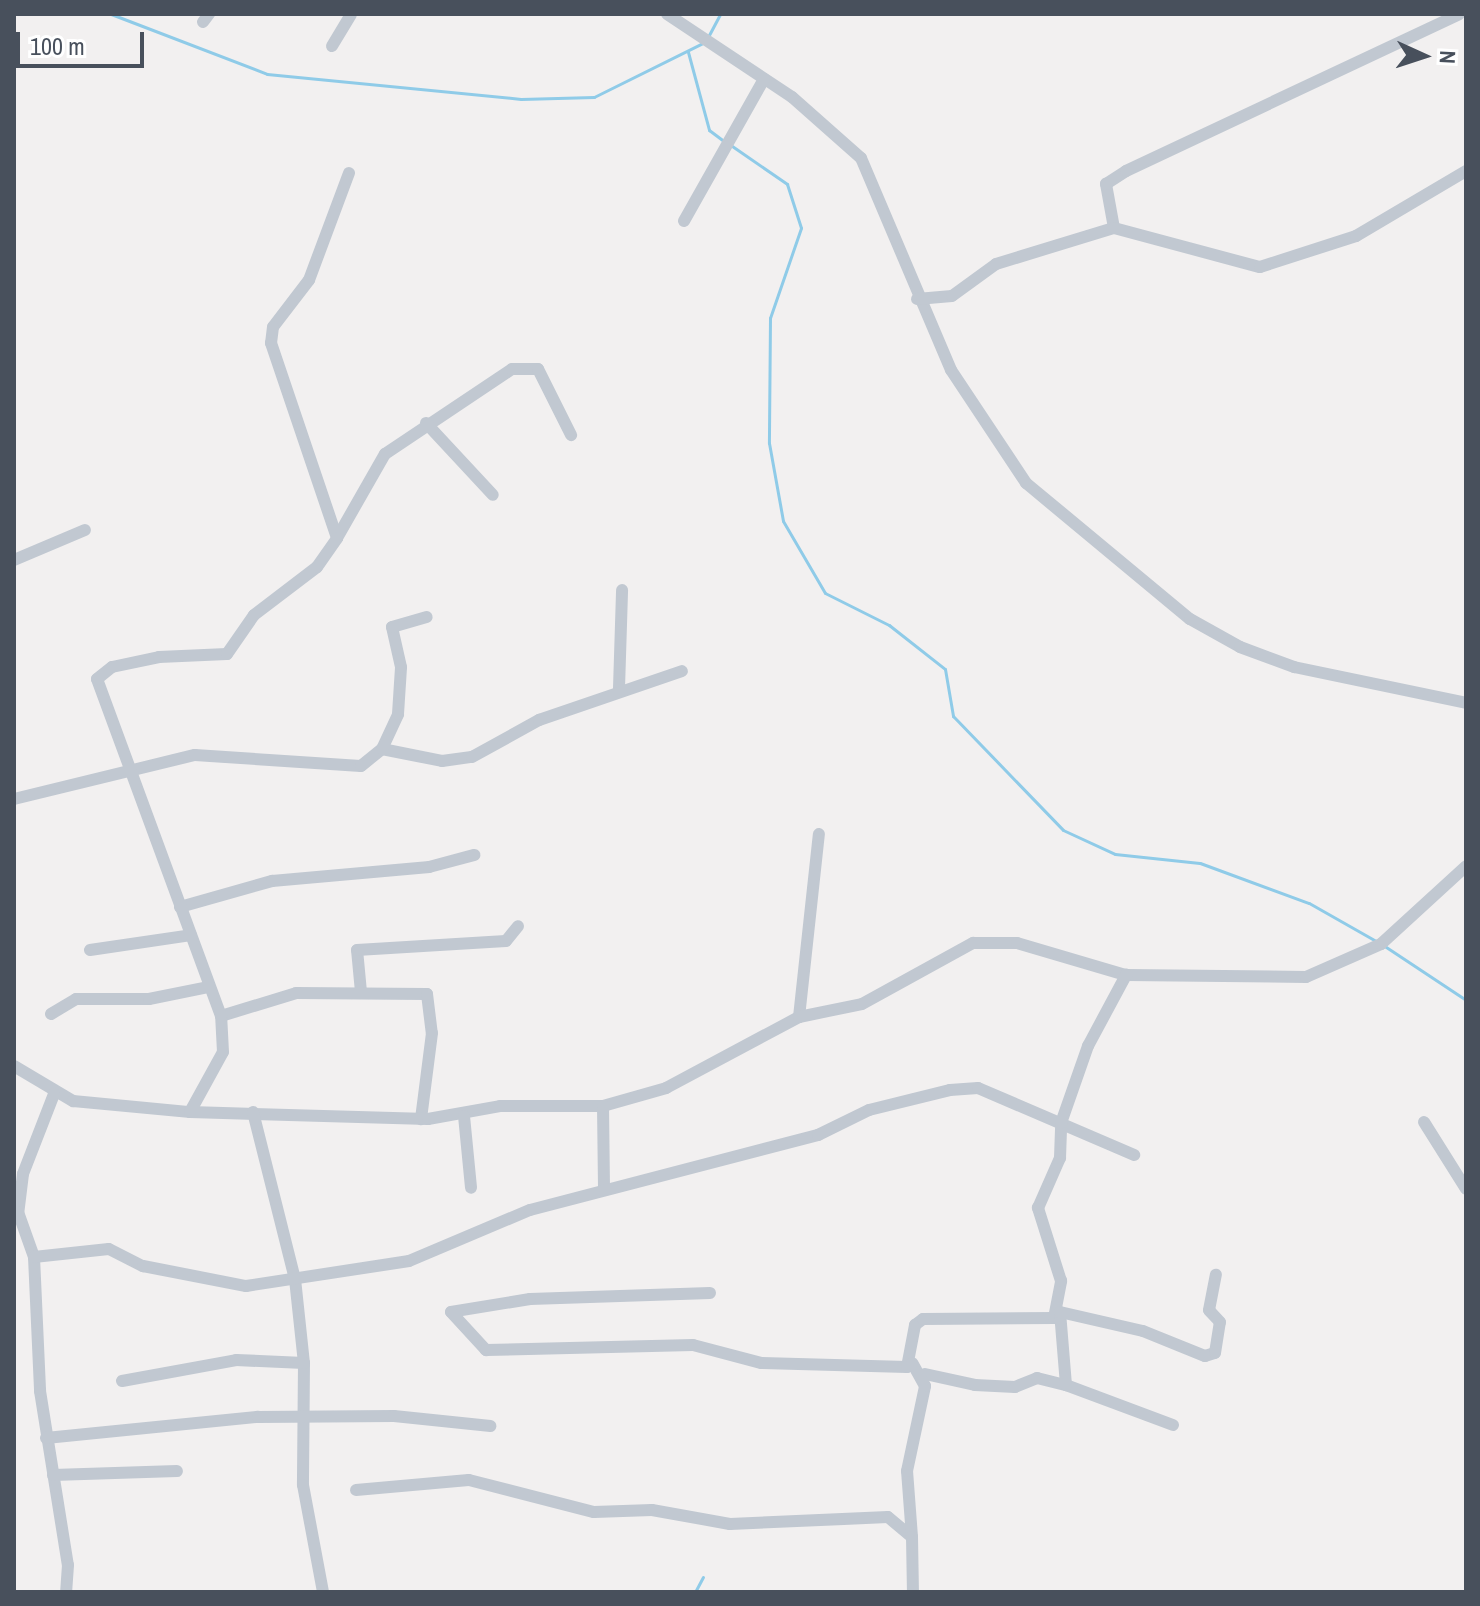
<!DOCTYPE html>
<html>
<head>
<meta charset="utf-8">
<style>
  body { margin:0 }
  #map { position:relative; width:1480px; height:1606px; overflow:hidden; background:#f2f0f0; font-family:"Archivo Narrow",sans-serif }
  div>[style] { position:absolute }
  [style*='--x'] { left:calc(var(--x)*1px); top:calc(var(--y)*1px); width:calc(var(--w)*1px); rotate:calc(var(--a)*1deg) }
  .stream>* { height:3px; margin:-1.5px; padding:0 1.5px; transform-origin:1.5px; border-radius:1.5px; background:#8fcbe8 }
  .minor>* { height:12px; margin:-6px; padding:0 6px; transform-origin:6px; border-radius:6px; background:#c1c8d1 }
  span { translate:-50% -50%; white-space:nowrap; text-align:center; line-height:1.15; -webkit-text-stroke:8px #fff; paint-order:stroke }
  .frame { position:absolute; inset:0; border:16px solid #48505c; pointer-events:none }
  .north { position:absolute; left:1384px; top:16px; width:80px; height:80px; -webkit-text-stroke:6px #fff; paint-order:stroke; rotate:93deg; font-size:22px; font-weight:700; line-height:32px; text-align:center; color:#48505c }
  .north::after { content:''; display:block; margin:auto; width:28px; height:36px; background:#48505c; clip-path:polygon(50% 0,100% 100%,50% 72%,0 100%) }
  .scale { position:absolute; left:16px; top:32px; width:128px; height:36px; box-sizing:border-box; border:4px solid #48505c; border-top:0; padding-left:10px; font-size:24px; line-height:28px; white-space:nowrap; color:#48505c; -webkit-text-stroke:6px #fff; paint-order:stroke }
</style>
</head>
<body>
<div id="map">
  <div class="stream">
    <i style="--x:111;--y:14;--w:167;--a:21"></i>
    <i style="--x:267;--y:74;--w:255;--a:5.6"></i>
    <i style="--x:521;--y:99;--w:73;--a:-1.6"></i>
    <i style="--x:594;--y:97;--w:124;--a:-26.4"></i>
    <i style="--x:709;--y:35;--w:24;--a:-62"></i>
    <i style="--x:688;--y:52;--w:81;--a:74.9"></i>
    <i style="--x:709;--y:130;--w:20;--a:37"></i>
    <i style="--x:732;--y:146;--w:67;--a:34.6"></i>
    <i style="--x:787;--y:184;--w:46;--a:72.3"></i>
    <i style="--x:801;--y:228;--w:95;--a:109"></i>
    <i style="--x:770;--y:318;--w:125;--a:90.5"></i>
    <i style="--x:769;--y:443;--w:79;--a:79.8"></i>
    <i style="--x:783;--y:521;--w:83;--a:59.7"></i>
    <i style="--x:825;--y:593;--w:72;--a:26.6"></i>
    <i style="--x:889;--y:625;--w:71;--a:38.2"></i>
    <i style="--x:945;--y:669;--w:48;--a:80.3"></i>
    <i style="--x:953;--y:716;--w:158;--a:46"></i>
    <i style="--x:1063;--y:830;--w:57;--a:24.8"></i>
    <i style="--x:1115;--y:854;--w:85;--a:6"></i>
    <i style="--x:1200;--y:863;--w:116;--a:20.2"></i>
    <i style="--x:1309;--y:903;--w:77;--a:29.6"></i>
    <i style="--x:1383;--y:945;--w:100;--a:33.5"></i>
    <i style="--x:695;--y:1592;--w:17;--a:-62"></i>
  </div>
  <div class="minor">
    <i style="--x:667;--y:14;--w:150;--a:33.6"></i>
    <i style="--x:792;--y:97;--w:92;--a:41.5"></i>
    <i style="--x:861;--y:158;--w:230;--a:67"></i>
    <i style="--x:951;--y:370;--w:136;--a:56.4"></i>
    <i style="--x:1026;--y:483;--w:213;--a:39.7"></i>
    <i style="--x:1190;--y:619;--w:57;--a:29.2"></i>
    <i style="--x:1240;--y:647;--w:58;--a:20.3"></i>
    <i style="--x:1294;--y:667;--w:176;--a:11.8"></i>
    <i style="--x:203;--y:22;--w:10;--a:-53"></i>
    <i style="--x:332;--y:46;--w:37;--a:-59"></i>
    <i style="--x:349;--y:173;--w:114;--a:110.5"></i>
    <i style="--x:309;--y:280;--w:59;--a:127.5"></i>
    <i style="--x:273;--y:327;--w:16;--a:97"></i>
    <i style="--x:271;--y:343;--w:206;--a:71.3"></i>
    <i style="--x:337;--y:538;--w:97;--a:-60.3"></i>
    <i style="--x:385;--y:454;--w:153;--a:-33.8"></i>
    <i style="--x:512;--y:369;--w:26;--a:0"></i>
    <i style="--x:538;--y:369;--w:74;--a:63.4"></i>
    <i style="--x:684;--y:221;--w:163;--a:-60.6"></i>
    <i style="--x:1114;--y:228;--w:45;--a:-100.3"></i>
    <i style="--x:1106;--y:184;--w:24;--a:-33"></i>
    <i style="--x:1126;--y:171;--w:368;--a:-25.2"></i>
    <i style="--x:917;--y:299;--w:35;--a:-5"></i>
    <i style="--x:952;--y:296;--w:54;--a:-36"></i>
    <i style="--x:996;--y:264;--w:123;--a:-17"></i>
    <i style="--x:1114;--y:228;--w:151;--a:15"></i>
    <i style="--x:1260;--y:267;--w:101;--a:-17.9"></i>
    <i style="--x:1356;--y:236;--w:128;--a:-30.6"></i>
    <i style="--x:426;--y:423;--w:98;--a:47.1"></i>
    <i style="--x:14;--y:560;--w:77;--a:-22.9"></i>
    <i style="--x:619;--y:688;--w:98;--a:-88.2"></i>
    <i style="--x:382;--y:749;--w:61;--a:11.3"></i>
    <i style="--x:442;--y:761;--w:30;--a:-8"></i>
    <i style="--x:472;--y:757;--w:77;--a:-28.9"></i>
    <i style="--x:539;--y:720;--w:151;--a:-18.9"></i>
    <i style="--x:14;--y:799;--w:186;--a:-13.7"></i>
    <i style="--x:195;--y:755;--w:166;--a:3.8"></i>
    <i style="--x:361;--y:766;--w:27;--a:-39"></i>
    <i style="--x:382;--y:749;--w:38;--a:-65"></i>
    <i style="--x:398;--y:714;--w:47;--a:-86.3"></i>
    <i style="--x:401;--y:667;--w:41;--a:-102.7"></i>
    <i style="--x:392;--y:627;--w:36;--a:-16"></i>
    <i style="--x:180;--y:907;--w:96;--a:-15.8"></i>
    <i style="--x:272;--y:881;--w:158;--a:-5.1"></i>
    <i style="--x:429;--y:867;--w:47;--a:-14.9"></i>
    <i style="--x:90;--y:950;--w:102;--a:-8.4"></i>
    <i style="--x:361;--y:992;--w:42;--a:-95.4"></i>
    <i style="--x:357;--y:950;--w:149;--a:-3.5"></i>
    <i style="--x:506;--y:941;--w:19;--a:-51"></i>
    <i style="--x:51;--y:1014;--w:29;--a:-31"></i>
    <i style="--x:76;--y:999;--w:73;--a:0"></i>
    <i style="--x:149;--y:999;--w:60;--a:-11.5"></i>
    <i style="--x:221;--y:1016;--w:78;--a:-17"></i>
    <i style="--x:296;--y:993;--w:131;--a:0.4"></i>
    <i style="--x:427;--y:994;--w:39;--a:83"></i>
    <i style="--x:432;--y:1033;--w:87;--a:97.3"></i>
    <i style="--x:799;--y:1017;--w:184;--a:-83.8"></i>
    <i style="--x:14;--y:1066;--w:69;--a:30.7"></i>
    <i style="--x:73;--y:1101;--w:118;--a:5.4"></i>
    <i style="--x:190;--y:1112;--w:238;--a:1.7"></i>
    <i style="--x:428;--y:1119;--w:73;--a:-10.2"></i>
    <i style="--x:500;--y:1106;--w:103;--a:0"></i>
    <i style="--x:603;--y:1106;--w:66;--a:-15.9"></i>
    <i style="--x:666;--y:1088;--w:151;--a:-28.1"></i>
    <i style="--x:799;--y:1017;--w:64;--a:-11.7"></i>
    <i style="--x:862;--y:1004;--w:127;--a:-28.8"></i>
    <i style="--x:973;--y:943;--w:44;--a:0"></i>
    <i style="--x:1017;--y:943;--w:114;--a:16.4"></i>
    <i style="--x:1126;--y:975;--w:180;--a:0.6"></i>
    <i style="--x:1306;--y:977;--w:82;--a:-23.7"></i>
    <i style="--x:1381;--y:944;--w:115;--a:-42.5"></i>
    <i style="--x:54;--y:1094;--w:86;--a:111.2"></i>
    <i style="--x:23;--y:1174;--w:38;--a:97"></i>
    <i style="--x:18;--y:1212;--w:48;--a:70.4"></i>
    <i style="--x:34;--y:1257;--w:134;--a:87.4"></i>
    <i style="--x:40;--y:1391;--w:176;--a:80.9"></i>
    <i style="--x:68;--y:1565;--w:27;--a:94"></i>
    <i style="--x:603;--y:1106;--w:82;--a:89.3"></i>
    <i style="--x:190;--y:1112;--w:68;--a:-61.2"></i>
    <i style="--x:223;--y:1052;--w:36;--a:-93"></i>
    <i style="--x:221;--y:1016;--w:359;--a:-110.2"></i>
    <i style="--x:97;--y:679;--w:19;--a:-39"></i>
    <i style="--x:112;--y:667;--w:48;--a:-12"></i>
    <i style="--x:159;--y:657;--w:68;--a:-2.5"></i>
    <i style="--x:227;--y:654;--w:47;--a:-55.3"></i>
    <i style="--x:254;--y:615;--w:79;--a:-37.3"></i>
    <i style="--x:317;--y:567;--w:35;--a:-55"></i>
    <i style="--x:253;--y:1112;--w:172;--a:75.9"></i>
    <i style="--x:295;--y:1279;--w:84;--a:83.9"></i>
    <i style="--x:304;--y:1363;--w:122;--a:90.5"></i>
    <i style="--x:303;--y:1485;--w:109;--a:79.4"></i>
    <i style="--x:464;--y:1116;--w:72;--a:84.4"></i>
    <i style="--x:1424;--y:1122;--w:79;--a:57.9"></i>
    <i style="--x:34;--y:1257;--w:75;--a:-6.1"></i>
    <i style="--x:109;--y:1249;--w:38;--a:27"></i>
    <i style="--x:143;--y:1266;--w:105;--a:11"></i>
    <i style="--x:246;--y:1286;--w:165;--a:-8.7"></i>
    <i style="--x:409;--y:1261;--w:131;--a:-22.9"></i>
    <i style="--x:530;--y:1210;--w:298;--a:-14.6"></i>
    <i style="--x:818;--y:1135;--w:57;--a:-26.1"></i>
    <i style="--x:869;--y:1110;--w:83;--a:-13.9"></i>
    <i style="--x:950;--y:1090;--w:28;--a:-4"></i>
    <i style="--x:978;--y:1088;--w:170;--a:23.2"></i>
    <i style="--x:710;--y:1293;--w:180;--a:178.1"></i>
    <i style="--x:530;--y:1299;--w:80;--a:170.7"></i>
    <i style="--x:451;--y:1312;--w:52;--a:47.4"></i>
    <i style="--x:486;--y:1350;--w:207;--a:-1.4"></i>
    <i style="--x:693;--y:1345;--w:70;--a:14.8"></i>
    <i style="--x:761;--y:1363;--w:146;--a:1.6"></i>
    <i style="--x:907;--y:1367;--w:43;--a:-79.2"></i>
    <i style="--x:915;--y:1325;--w:10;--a:-37"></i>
    <i style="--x:923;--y:1319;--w:131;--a:-0.4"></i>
    <i style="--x:1054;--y:1318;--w:38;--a:-79"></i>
    <i style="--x:1061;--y:1281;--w:77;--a:-107.5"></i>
    <i style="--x:1038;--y:1208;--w:55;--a:-66.3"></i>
    <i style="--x:1060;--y:1158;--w:35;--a:-88"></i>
    <i style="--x:1061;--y:1123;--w:82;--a:-70.7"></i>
    <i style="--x:1088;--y:1046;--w:81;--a:-61.8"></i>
    <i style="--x:925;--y:1374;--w:51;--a:12.4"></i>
    <i style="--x:975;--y:1385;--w:40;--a:2.9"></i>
    <i style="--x:1015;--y:1387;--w:24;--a:-22"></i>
    <i style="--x:1037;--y:1378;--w:30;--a:14"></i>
    <i style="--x:122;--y:1381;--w:116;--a:-10.4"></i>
    <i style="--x:236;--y:1360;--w:68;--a:2.5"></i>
    <i style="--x:1173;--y:1425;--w:114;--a:-159.5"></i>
    <i style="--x:1066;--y:1385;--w:73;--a:-94.7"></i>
    <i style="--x:1060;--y:1312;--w:85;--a:12.9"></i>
    <i style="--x:1143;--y:1331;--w:67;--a:22"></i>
    <i style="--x:1205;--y:1356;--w:10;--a:-17"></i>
    <i style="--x:1215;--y:1353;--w:31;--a:-81"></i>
    <i style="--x:1220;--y:1322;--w:16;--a:-133"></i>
    <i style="--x:1209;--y:1310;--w:36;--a:-79"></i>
    <i style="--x:46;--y:1438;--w:213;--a:-5.7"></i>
    <i style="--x:258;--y:1417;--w:136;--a:-0.4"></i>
    <i style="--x:394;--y:1416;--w:97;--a:5.9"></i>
    <i style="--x:53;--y:1475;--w:124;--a:-1.8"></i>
    <i style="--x:356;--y:1490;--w:113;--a:-5.1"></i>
    <i style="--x:469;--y:1480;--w:129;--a:14.4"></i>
    <i style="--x:594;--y:1512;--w:58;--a:-2"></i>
    <i style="--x:652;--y:1510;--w:79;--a:10.2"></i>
    <i style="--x:730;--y:1524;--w:158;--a:-2.5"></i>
    <i style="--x:888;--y:1517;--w:31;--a:40"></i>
    <i style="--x:912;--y:1537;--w:66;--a:-94.3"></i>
    <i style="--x:907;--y:1471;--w:87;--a:-78"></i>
    <i style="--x:925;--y:1386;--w:26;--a:-119"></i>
    <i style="--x:912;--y:1537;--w:55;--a:89"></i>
  </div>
  <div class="frame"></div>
  <div class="north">N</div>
  <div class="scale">100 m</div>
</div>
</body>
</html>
